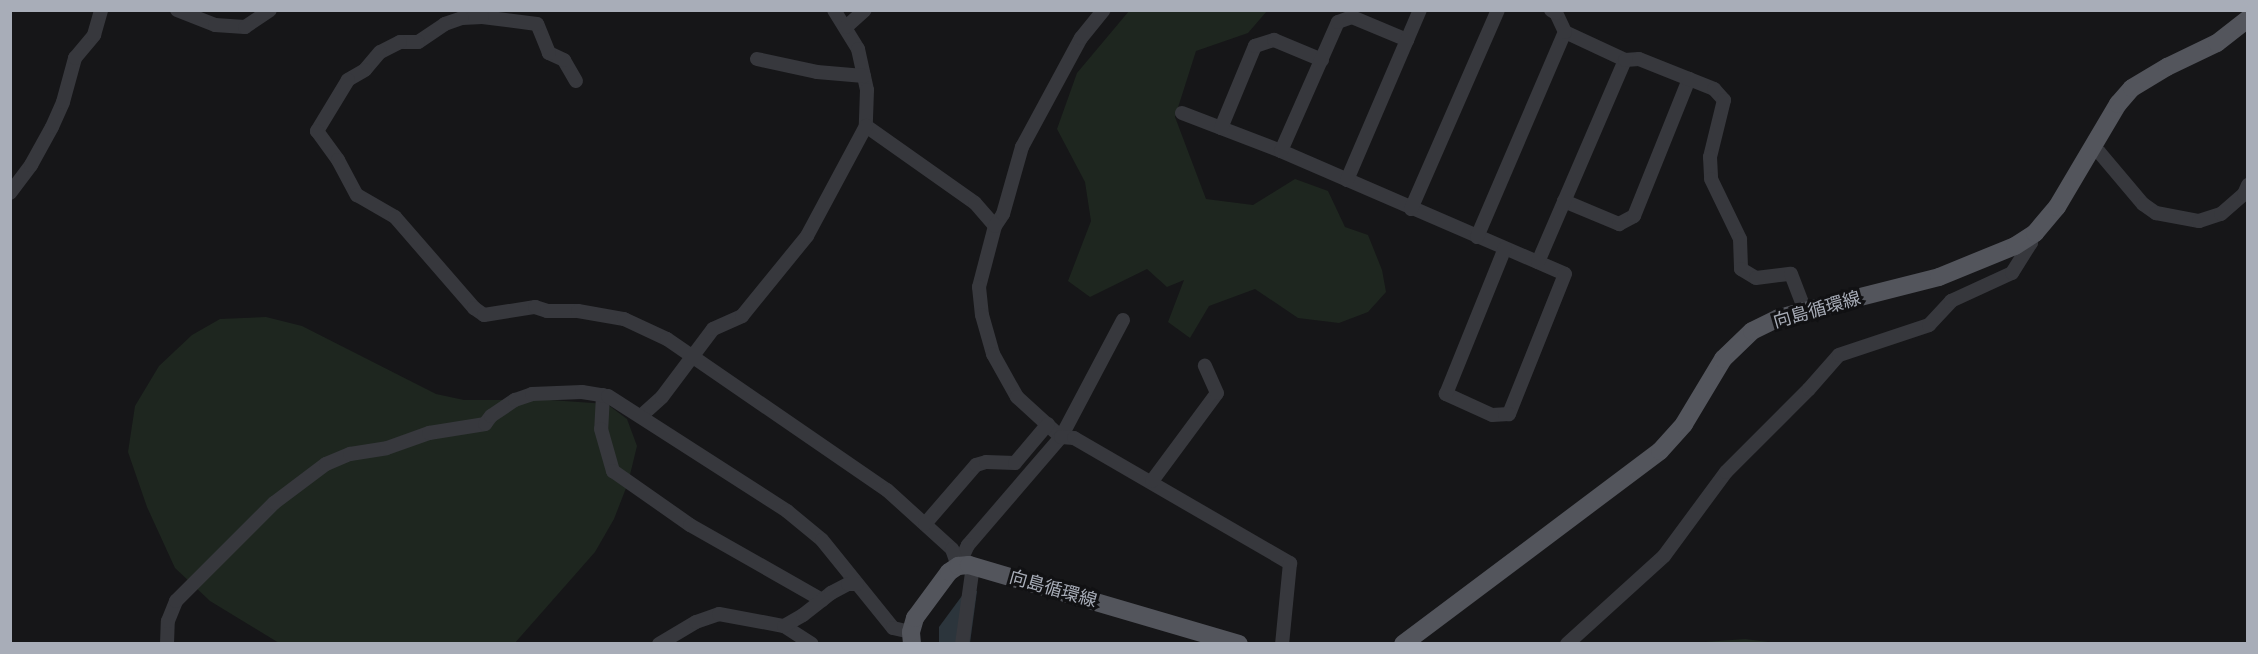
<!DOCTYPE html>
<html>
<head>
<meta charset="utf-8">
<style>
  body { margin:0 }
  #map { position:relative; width:2258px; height:654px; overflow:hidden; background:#161618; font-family:Cabin,"Noto Sans JP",sans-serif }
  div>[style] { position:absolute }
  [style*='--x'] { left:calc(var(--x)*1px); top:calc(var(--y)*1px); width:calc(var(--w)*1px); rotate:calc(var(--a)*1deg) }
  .green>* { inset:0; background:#1e261f }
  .water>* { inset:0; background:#2c353c }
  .minor>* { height:14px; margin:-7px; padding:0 7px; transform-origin:7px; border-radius:7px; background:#37383d }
  .major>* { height:18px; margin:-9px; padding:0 9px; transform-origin:9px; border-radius:9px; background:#53555c }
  span { translate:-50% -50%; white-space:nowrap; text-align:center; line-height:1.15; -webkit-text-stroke:6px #111113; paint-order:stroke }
  .street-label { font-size:18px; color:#a8adb8 }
  .frame { position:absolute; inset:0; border:12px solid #a8adb8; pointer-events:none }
</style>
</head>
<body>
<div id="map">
  <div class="green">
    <i style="clip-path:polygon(1129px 11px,1267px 11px,1248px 33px,1196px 51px,1175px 117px,1206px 199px,1253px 205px,1295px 179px,1328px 191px,1345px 227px,1368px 235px,1382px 270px,1386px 292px,1368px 312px,1339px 323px,1298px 318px,1255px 289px,1209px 306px,1190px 338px,1168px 322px,1184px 280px,1167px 287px,1147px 269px,1090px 297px,1068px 281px,1091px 221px,1085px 182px,1057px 129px,1077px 73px)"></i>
    <i style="clip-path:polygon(266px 317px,302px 326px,436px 394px,464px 400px,550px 400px,607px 404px,627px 419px,637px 446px,628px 483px,614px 519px,595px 552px,514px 644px,279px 643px,210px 601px,175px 568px,147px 507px,128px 452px,135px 406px,159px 366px,192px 335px,220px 319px)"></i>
    <i style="clip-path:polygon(1745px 639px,1776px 643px,1692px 643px)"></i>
  </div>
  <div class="water">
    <i style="clip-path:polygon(967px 589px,977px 591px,970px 643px,939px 643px,939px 627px)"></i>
  </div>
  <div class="minor">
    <i style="--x:177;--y:10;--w:41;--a:21.5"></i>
    <i style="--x:215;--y:25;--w:30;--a:4"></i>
    <i style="--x:245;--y:27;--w:30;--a:-34"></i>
    <i style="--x:834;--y:10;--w:46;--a:58.4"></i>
    <i style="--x:858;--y:49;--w:42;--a:77.6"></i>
    <i style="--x:867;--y:90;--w:36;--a:92"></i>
    <i style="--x:866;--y:126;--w:133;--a:35.2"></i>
    <i style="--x:975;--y:203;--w:30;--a:49"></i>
    <i style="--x:995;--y:226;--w:63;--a:104.7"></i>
    <i style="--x:979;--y:287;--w:28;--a:84"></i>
    <i style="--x:982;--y:315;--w:41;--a:74.2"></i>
    <i style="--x:993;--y:354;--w:49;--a:60.8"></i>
    <i style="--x:1017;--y:397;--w:59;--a:42.3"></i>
    <i style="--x:1061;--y:437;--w:143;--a:130.7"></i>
    <i style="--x:968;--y:545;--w:23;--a:115"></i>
    <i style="--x:846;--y:27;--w:25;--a:-42"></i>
    <i style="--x:1565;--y:32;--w:66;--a:25"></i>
    <i style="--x:757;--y:59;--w:61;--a:12.2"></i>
    <i style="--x:817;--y:72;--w:47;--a:4.9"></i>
    <i style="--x:576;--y:81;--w:24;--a:-120"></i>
    <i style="--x:564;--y:60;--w:17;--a:-155"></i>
    <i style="--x:549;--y:53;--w:31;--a:-112"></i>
    <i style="--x:537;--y:24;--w:55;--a:-172.7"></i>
    <i style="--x:482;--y:17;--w:20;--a:177"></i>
    <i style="--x:462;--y:18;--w:18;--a:161"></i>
    <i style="--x:445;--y:24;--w:32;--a:146"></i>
    <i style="--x:418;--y:42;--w:18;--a:180"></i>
    <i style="--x:400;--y:42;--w:22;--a:153"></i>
    <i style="--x:380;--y:52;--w:23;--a:130"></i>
    <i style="--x:365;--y:70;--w:20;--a:150"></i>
    <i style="--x:348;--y:80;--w:60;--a:121.3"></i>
    <i style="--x:317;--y:131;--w:36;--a:54"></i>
    <i style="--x:338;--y:160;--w:40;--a:62"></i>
    <i style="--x:357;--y:195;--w:44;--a:30.1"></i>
    <i style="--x:395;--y:217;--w:121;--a:49"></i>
    <i style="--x:474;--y:308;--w:12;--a:35"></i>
    <i style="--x:484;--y:315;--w:52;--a:-8.9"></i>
    <i style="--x:535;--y:307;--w:13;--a:18"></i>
    <i style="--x:547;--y:311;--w:31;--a:0"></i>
    <i style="--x:578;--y:311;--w:47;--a:9.9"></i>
    <i style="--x:624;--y:319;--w:47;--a:24.9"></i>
    <i style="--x:667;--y:339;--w:267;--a:34.5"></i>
    <i style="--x:887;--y:490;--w:88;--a:42.2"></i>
    <i style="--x:952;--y:549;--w:18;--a:71"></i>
    <i style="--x:1182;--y:113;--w:106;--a:21"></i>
    <i style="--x:1281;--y:151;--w:309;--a:23.4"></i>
    <i style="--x:1565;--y:274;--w:151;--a:111.8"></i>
    <i style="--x:1509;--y:414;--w:17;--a:177"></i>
    <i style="--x:1492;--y:415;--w:51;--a:-155.5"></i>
    <i style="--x:1446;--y:394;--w:157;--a:-68"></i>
    <i style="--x:1221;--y:128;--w:89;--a:-67.5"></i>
    <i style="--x:1255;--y:46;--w:20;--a:-18"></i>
    <i style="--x:1274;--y:40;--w:52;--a:22.6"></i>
    <i style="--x:2093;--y:149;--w:7;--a:27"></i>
    <i style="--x:2099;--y:152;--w:68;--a:49.8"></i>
    <i style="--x:2143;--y:204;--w:16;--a:35"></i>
    <i style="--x:2156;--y:213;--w:44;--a:10.5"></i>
    <i style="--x:2199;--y:221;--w:23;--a:-18"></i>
    <i style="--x:2221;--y:214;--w:30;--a:-41"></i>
    <i style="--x:2244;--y:194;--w:10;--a:-66"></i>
    <i style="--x:1281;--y:151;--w:141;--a:-66.2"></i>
    <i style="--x:1338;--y:22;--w:15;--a:-20"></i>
    <i style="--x:1352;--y:17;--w:60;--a:22.7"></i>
    <i style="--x:1347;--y:180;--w:185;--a:-66.8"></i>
    <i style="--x:10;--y:193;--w:35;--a:-53"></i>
    <i style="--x:31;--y:165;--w:43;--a:-61.1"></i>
    <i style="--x:52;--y:127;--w:27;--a:-66"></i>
    <i style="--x:63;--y:102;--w:46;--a:-74.7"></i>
    <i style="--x:75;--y:58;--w:30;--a:-50"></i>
    <i style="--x:94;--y:35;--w:26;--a:-74"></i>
    <i style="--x:1564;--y:201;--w:60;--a:22.7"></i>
    <i style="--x:1619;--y:224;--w:17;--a:-28"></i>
    <i style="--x:1634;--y:216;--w:148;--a:-68.1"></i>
    <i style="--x:1411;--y:209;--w:217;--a:-66.4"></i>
    <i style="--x:995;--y:226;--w:14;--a:-56"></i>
    <i style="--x:1003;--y:214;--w:70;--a:-74.2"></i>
    <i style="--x:1022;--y:147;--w:124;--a:-61.6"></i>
    <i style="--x:1081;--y:38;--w:36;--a:-51"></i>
    <i style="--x:1477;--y:237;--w:223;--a:-66.8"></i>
    <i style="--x:1565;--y:32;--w:21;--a:-115"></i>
    <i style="--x:1556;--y:13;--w:6;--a:-149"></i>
    <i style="--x:1538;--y:262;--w:220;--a:-66.7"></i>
    <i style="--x:1625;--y:60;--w:14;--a:-4"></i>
    <i style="--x:1639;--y:59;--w:81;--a:21.8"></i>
    <i style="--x:1714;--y:89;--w:15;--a:48"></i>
    <i style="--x:1724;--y:100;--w:59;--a:103.8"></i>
    <i style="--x:1710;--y:157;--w:22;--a:87"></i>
    <i style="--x:1711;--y:179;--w:67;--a:64.2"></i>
    <i style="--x:1740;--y:239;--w:30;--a:88"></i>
    <i style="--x:1741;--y:269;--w:17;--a:31"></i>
    <i style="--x:1756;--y:278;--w:35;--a:-7"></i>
    <i style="--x:1791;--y:274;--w:40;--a:69"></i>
    <i style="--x:1123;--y:320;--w:132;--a:117.9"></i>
    <i style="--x:1061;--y:437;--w:13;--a:4"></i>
    <i style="--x:1074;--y:438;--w:250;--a:30.1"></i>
    <i style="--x:1290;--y:563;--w:81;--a:95.6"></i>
    <i style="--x:603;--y:395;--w:34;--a:93"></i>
    <i style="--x:601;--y:429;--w:44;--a:74.1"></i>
    <i style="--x:613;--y:471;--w:94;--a:35"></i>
    <i style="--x:690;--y:525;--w:152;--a:29.6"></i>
    <i style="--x:641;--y:416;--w:28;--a:-42"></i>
    <i style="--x:662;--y:397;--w:85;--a:-53.1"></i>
    <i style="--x:713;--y:329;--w:32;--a:-24"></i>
    <i style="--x:742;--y:316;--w:103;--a:-50.9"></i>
    <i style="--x:807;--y:236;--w:125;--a:-61.8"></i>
    <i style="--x:1152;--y:481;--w:109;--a:-53.5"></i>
    <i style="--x:1217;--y:393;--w:30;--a:-114"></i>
    <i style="--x:925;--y:524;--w:78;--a:-49.2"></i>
    <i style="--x:976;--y:465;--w:10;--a:-17"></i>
    <i style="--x:986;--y:462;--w:29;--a:2"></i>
    <i style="--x:1015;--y:463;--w:51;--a:-49.8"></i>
    <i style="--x:784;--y:626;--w:33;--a:33"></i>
    <i style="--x:167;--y:644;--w:23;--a:-88"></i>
    <i style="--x:168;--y:621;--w:22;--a:-68"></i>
    <i style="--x:176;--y:601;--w:139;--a:-45"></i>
    <i style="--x:274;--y:503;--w:65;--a:-36.9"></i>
    <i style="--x:326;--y:464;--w:26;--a:-23"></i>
    <i style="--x:350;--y:454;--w:37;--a:-9"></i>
    <i style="--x:387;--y:448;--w:45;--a:-19.7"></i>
    <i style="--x:429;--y:433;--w:57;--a:-9.1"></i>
    <i style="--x:485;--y:424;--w:10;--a:-53"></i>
    <i style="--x:491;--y:416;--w:29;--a:-34"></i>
    <i style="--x:515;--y:400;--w:18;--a:-19"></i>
    <i style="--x:532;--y:394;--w:50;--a:-2.3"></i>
    <i style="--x:582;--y:392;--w:26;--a:9"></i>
    <i style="--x:608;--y:396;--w:213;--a:32.7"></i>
    <i style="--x:787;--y:511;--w:45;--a:39.6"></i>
    <i style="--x:822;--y:540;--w:113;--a:51.1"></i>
    <i style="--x:893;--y:628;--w:18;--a:13"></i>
    <i style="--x:659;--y:644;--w:43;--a:-30.7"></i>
    <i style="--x:696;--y:622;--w:24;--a:-19"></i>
    <i style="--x:719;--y:614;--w:66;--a:10.5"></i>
    <i style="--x:784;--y:626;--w:22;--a:-30"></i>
    <i style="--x:803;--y:615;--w:36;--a:-38"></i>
    <i style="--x:831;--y:593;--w:19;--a:-28"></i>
    <i style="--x:848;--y:584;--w:9;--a:0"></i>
    <i style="--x:962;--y:644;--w:79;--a:-82"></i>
    <i style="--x:1567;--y:644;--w:131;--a:-42.2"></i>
    <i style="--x:1664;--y:556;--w:104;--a:-53.6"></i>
    <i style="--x:1726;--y:472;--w:117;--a:-45"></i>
    <i style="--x:1809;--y:389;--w:45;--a:-48.6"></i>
    <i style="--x:1839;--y:355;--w:95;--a:-18.4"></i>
    <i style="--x:1929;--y:325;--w:33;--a:-47"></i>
    <i style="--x:1951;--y:301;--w:67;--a:-24.7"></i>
    <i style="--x:2012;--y:273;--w:36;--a:-58"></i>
    <i style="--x:2031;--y:243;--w:6;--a:-129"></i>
  </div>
  <div class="major">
    <i style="--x:912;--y:644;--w:12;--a:-95"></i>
    <i style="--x:911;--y:632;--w:15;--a:-74"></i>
    <i style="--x:915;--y:618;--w:57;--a:-53.5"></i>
    <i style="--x:949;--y:572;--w:11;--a:-34"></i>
    <i style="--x:958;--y:566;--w:11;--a:-5"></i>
    <i style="--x:969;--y:565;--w:281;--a:16.3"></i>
    <i style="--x:1403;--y:644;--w:321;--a:-36.9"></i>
    <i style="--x:1660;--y:451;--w:36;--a:-48"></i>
    <i style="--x:1684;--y:424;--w:76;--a:-59"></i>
    <i style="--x:1723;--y:359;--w:40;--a:-44"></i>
    <i style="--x:1752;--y:331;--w:30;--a:-26"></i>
    <i style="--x:1779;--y:318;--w:27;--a:-15"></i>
    <i style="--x:1805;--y:311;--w:138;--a:-14.2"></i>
    <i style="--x:1939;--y:277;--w:82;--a:-22.2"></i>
    <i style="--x:2015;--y:246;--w:24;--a:-33"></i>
    <i style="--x:2035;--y:233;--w:34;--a:-50"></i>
    <i style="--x:2057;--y:207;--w:120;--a:-59.4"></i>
    <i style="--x:2118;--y:104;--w:21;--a:-49"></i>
    <i style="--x:2132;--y:88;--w:41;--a:-31"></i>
    <i style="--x:2167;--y:67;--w:55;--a:-25.6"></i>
    <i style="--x:2217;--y:43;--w:39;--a:-38"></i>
  </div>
  <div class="street-label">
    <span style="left:1817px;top:310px;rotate:-16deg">向島循環線</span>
    <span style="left:1053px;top:589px;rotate:16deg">向島循環線</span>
  </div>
  <div class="frame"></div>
</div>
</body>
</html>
